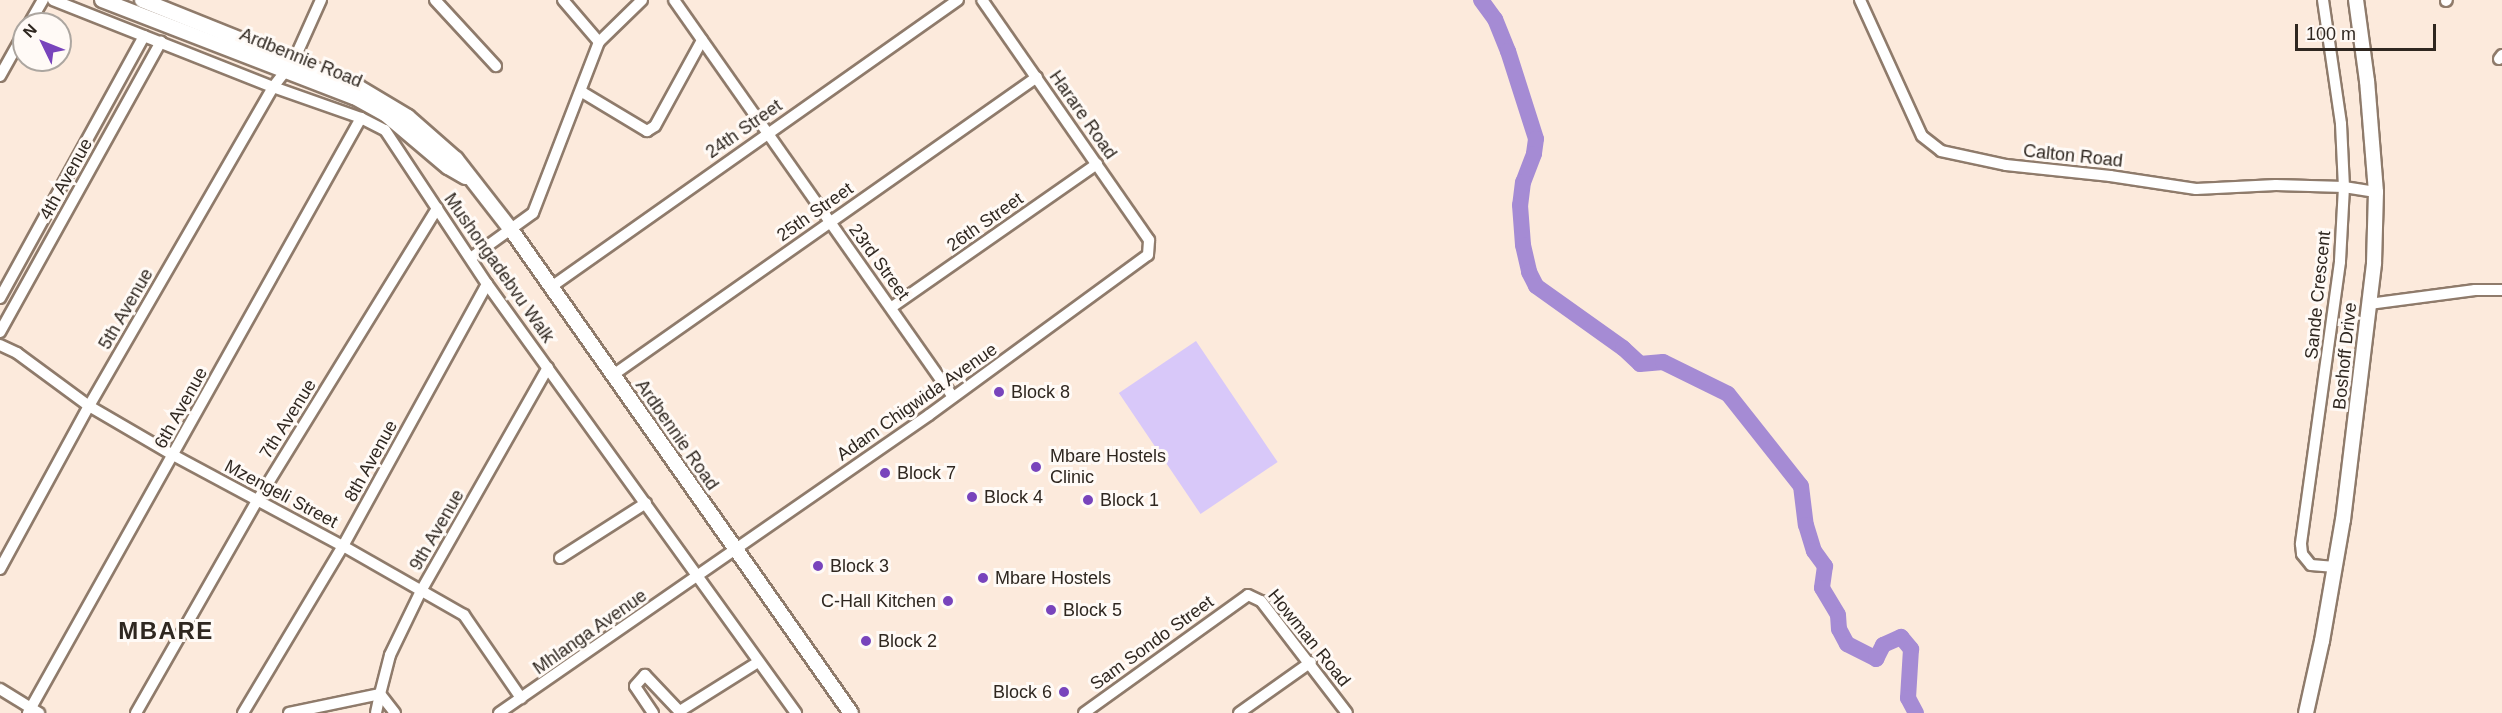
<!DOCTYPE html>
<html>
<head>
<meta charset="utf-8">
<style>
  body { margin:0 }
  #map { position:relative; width:2502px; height:713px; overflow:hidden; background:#fceadc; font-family:Arial,sans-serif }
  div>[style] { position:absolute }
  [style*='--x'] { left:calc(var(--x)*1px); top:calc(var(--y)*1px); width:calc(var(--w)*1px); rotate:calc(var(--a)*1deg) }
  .green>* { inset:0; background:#d8c8f9; transform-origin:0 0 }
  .river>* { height:16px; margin:-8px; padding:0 8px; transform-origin:8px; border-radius:8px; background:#a58bd4 }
  .roads { filter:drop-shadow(2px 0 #8f7b6b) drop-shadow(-2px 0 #8f7b6b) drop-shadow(0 2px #8f7b6b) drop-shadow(0 -2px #8f7b6b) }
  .minor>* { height:10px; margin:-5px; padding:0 5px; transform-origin:5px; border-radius:5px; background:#fff }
  .major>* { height:14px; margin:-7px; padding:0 7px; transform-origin:7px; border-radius:7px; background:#fff }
  .dots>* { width:16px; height:16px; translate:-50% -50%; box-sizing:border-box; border:3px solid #fffaf6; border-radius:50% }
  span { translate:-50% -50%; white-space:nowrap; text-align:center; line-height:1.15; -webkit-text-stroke:6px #fffaf6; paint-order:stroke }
  .street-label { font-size:18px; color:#2f2720 }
  .poi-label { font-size:18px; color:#2f2720 }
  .left { translate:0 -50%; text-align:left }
  .right { translate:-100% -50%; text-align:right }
  .district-label { font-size:24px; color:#2f2720; font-weight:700; letter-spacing:1.5px }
  .north { position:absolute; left:12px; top:12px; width:60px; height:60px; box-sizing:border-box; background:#fffaf6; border:2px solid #aca6a0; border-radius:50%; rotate:313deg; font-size:16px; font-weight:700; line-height:24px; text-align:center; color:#2f2720 }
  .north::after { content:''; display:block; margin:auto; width:21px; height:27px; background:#7844bc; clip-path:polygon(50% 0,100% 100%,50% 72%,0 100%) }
  .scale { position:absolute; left:2295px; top:24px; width:141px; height:27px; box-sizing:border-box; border:3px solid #2f2720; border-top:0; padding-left:8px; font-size:18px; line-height:21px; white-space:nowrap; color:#2f2720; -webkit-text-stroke:4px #fffaf6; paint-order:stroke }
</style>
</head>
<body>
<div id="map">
  <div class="green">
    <i style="left:1196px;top:341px;width:146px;height:93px;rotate:56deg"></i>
  </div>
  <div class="river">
    <i style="--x:1481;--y:0;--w:24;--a:54"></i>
    <i style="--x:1495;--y:19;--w:35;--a:68"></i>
    <i style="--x:1508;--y:51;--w:92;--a:72.3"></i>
    <i style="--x:1536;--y:139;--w:15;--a:98"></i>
    <i style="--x:1534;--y:154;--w:30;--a:111"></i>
    <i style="--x:1523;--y:182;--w:23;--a:97"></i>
    <i style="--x:1520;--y:205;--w:40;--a:85.7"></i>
    <i style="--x:1523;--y:245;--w:28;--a:77"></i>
    <i style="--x:1529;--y:272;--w:16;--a:63"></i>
    <i style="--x:1536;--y:286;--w:107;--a:35.5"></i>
    <i style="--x:1623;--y:348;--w:23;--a:43"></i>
    <i style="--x:1640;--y:364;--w:23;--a:-5"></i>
    <i style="--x:1663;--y:362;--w:72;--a:26.2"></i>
    <i style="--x:1728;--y:394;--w:117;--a:51.6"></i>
    <i style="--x:1801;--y:486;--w:39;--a:83"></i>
    <i style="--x:1806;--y:525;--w:27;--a:73"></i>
    <i style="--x:1814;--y:551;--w:19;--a:54"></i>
    <i style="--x:1825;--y:566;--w:22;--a:98"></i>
    <i style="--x:1822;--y:588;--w:31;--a:59"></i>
    <i style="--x:1838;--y:615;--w:14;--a:86"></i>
    <i style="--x:1839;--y:629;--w:17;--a:62"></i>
    <i style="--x:1847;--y:644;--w:33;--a:27"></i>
    <i style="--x:1876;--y:659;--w:16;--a:-63"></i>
    <i style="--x:1883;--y:645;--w:20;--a:-24"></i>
    <i style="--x:1901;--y:637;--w:16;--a:50"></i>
    <i style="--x:1911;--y:649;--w:49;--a:93.5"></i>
    <i style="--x:1908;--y:698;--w:17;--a:62"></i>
  </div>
  <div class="roads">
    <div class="minor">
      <i style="--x:53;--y:0;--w:237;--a:21.6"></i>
      <i style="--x:273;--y:87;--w:93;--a:19.4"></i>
      <i style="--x:361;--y:118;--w:27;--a:27"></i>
      <i style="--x:385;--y:130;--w:185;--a:56.5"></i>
      <i style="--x:487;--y:284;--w:529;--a:54.24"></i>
      <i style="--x:435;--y:0;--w:90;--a:47.3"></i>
      <i style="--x:563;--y:0;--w:55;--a:49.4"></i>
      <i style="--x:674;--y:0;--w:485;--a:54.9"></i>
      <i style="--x:1860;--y:0;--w:149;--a:65.5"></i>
      <i style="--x:1922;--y:136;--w:24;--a:38"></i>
      <i style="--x:1941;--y:151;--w:66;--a:12.2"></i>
      <i style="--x:2006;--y:165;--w:105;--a:6"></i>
      <i style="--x:2110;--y:176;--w:87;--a:8.6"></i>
      <i style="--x:2196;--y:189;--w:80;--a:-2.9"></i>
      <i style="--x:2276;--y:185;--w:68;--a:1.7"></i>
      <i style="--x:2344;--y:187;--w:32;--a:9"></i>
      <i style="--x:2323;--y:0;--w:125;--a:81.7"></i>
      <i style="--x:2341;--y:124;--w:63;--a:87.3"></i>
      <i style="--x:2344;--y:187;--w:75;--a:93.1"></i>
      <i style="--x:2340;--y:262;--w:285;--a:97.9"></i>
      <i style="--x:2301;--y:544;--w:10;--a:84"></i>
      <i style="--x:2302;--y:554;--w:14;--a:51"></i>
      <i style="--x:2311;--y:565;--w:24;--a:5"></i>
      <i style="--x:2446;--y:1;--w:1;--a:-45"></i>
      <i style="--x:29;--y:24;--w:28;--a:-60"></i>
      <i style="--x:2499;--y:59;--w:5;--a:-53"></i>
      <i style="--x:0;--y:76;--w:49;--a:-60.8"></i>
      <i style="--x:582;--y:92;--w:76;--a:31"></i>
      <i style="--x:647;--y:131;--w:9;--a:-32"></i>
      <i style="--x:655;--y:126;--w:98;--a:-61.3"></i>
      <i style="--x:472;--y:257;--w:75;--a:-35.8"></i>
      <i style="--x:533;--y:213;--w:183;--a:-68.9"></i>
      <i style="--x:599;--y:42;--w:60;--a:-44.3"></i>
      <i style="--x:551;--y:287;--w:498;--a:-35.2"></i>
      <i style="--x:0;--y:298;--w:299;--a:-61.2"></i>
      <i style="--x:2369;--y:304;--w:107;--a:-7.5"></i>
      <i style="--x:2475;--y:290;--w:27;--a:0"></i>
      <i style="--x:892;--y:307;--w:250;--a:-34.9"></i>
      <i style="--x:0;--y:332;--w:332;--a:-61"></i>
      <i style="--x:0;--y:345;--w:19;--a:25"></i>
      <i style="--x:17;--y:353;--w:89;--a:36.4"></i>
      <i style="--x:89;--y:406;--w:97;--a:30.3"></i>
      <i style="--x:173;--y:455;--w:193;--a:28.2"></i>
      <i style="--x:343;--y:546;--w:139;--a:29.7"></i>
      <i style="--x:464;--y:615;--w:101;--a:55.5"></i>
      <i style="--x:613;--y:375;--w:518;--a:-35.1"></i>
      <i style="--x:560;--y:558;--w:102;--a:-32.6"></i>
      <i style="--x:0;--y:569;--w:186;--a:-61.4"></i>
      <i style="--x:89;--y:406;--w:368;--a:-60"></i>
      <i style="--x:273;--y:87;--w:34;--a:-52"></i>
      <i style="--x:294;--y:60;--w:66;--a:-65.8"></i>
      <i style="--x:0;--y:689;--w:46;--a:31.6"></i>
      <i style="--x:680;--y:711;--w:92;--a:-32.1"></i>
      <i style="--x:28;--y:713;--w:682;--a:-60.77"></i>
      <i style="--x:136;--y:713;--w:244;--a:-60.3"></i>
      <i style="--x:257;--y:501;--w:344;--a:-58.4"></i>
      <i style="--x:243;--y:713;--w:195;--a:-59.1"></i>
      <i style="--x:343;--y:546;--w:299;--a:-61.2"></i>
      <i style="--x:289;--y:713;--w:93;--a:-11.8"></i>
      <i style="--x:380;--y:694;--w:19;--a:102"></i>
      <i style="--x:395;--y:713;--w:24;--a:-128"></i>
      <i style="--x:380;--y:694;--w:40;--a:-75.6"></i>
      <i style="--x:390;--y:655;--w:71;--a:-64.2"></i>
      <i style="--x:421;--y:591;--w:257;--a:-60.4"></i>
      <i style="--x:499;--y:713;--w:523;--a:-34.72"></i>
      <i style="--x:929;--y:415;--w:271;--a:-36.2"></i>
      <i style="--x:1148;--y:255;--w:15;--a:-86"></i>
      <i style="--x:1149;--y:240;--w:292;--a:-124.8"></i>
      <i style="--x:653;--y:713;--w:32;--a:-124"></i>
      <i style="--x:635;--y:686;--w:15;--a:-48"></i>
      <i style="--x:645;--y:675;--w:52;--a:46.5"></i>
      <i style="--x:1084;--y:713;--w:202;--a:-35.7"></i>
      <i style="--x:1248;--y:595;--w:14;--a:25"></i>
      <i style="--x:1261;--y:601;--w:141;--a:52.5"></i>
      <i style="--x:1239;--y:713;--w:88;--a:-35.3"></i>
    </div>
    <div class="major">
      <i style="--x:102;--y:0;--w:270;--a:21.1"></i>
      <i style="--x:354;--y:97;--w:35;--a:29"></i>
      <i style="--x:385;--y:114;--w:82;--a:40.1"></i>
      <i style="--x:448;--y:167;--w:20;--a:30"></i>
      <i style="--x:142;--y:0;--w:233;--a:21.9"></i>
      <i style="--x:358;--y:87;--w:58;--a:31"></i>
      <i style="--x:408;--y:117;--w:64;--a:41.2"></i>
      <i style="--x:456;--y:159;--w:91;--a:52.1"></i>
      <i style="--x:512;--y:231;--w:589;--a:54.88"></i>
      <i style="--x:2306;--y:713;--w:74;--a:-77.5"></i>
      <i style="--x:2322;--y:641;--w:123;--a:-80.2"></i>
      <i style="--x:2343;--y:520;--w:259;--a:-83.1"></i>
      <i style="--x:2374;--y:263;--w:71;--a:-88.4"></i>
      <i style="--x:2376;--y:192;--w:111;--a:-94.6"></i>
      <i style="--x:2367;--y:81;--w:82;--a:-97.7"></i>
    </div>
  </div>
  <div class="dots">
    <i style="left:999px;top:392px;background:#7844bc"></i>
    <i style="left:1036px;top:467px;background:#7844bc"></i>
    <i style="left:885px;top:473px;background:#7844bc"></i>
    <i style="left:972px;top:497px;background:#7844bc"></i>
    <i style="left:1088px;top:500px;background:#7844bc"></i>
    <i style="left:818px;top:566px;background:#7844bc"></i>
    <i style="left:983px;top:578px;background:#7844bc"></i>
    <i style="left:948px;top:601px;background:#7844bc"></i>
    <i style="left:1051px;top:610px;background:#7844bc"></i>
    <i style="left:866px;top:641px;background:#7844bc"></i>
    <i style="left:1064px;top:692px;background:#7844bc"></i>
  </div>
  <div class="street-label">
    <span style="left:301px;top:58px;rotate:22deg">Ardbennie Road</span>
    <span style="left:1083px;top:115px;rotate:55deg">Harare Road</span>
    <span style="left:744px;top:129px;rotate:-35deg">24th Street</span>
    <span style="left:2073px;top:156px;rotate:6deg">Calton Road</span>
    <span style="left:66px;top:179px;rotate:-61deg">4th Avenue</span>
    <span style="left:815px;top:212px;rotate:-35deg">25th Street</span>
    <span style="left:985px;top:222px;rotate:-35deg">26th Street</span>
    <span style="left:879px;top:262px;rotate:54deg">23rd Street</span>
    <span style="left:499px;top:268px;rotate:55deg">Mushongadebvu Walk</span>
    <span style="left:2318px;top:295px;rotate:-84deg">Sande Crescent</span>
    <span style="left:126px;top:309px;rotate:-60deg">5th Avenue</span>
    <span style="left:2345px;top:356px;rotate:-84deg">Boshoff Drive</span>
    <span style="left:917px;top:402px;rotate:-35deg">Adam Chigwida Avenue</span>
    <span style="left:181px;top:408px;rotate:-61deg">6th Avenue</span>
    <span style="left:288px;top:419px;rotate:-58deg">7th Avenue</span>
    <span style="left:677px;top:435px;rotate:55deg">Ardbennie Road</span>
    <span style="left:371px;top:461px;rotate:-61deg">8th Avenue</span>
    <span style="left:281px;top:494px;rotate:28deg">Mzengeli Street</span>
    <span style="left:437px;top:530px;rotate:-60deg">9th Avenue</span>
    <span style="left:590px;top:632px;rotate:-35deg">Mhlanga Avenue</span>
    <span style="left:1309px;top:638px;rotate:51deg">Howman Road</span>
    <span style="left:1152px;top:643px;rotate:-36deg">Sam Sondo Street</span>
  </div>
  <div class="poi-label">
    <span class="left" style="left:1011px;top:392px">Block 8</span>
    <span class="left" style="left:1050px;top:467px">Mbare Hostels<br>Clinic</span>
    <span class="left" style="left:897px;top:473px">Block 7</span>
    <span class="left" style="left:984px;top:497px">Block 4</span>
    <span class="left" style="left:1100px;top:500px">Block 1</span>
    <span class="left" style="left:830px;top:566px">Block 3</span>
    <span class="left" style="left:995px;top:578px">Mbare Hostels</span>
    <span class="right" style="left:936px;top:601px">C-Hall Kitchen</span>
    <span class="left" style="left:1063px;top:610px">Block 5</span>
    <span class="left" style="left:878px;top:641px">Block 2</span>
    <span class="right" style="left:1052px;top:692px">Block 6</span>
  </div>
  <div class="district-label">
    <span style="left:166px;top:631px">MBARE</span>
  </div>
  <div class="north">N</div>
  <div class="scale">100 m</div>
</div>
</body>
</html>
